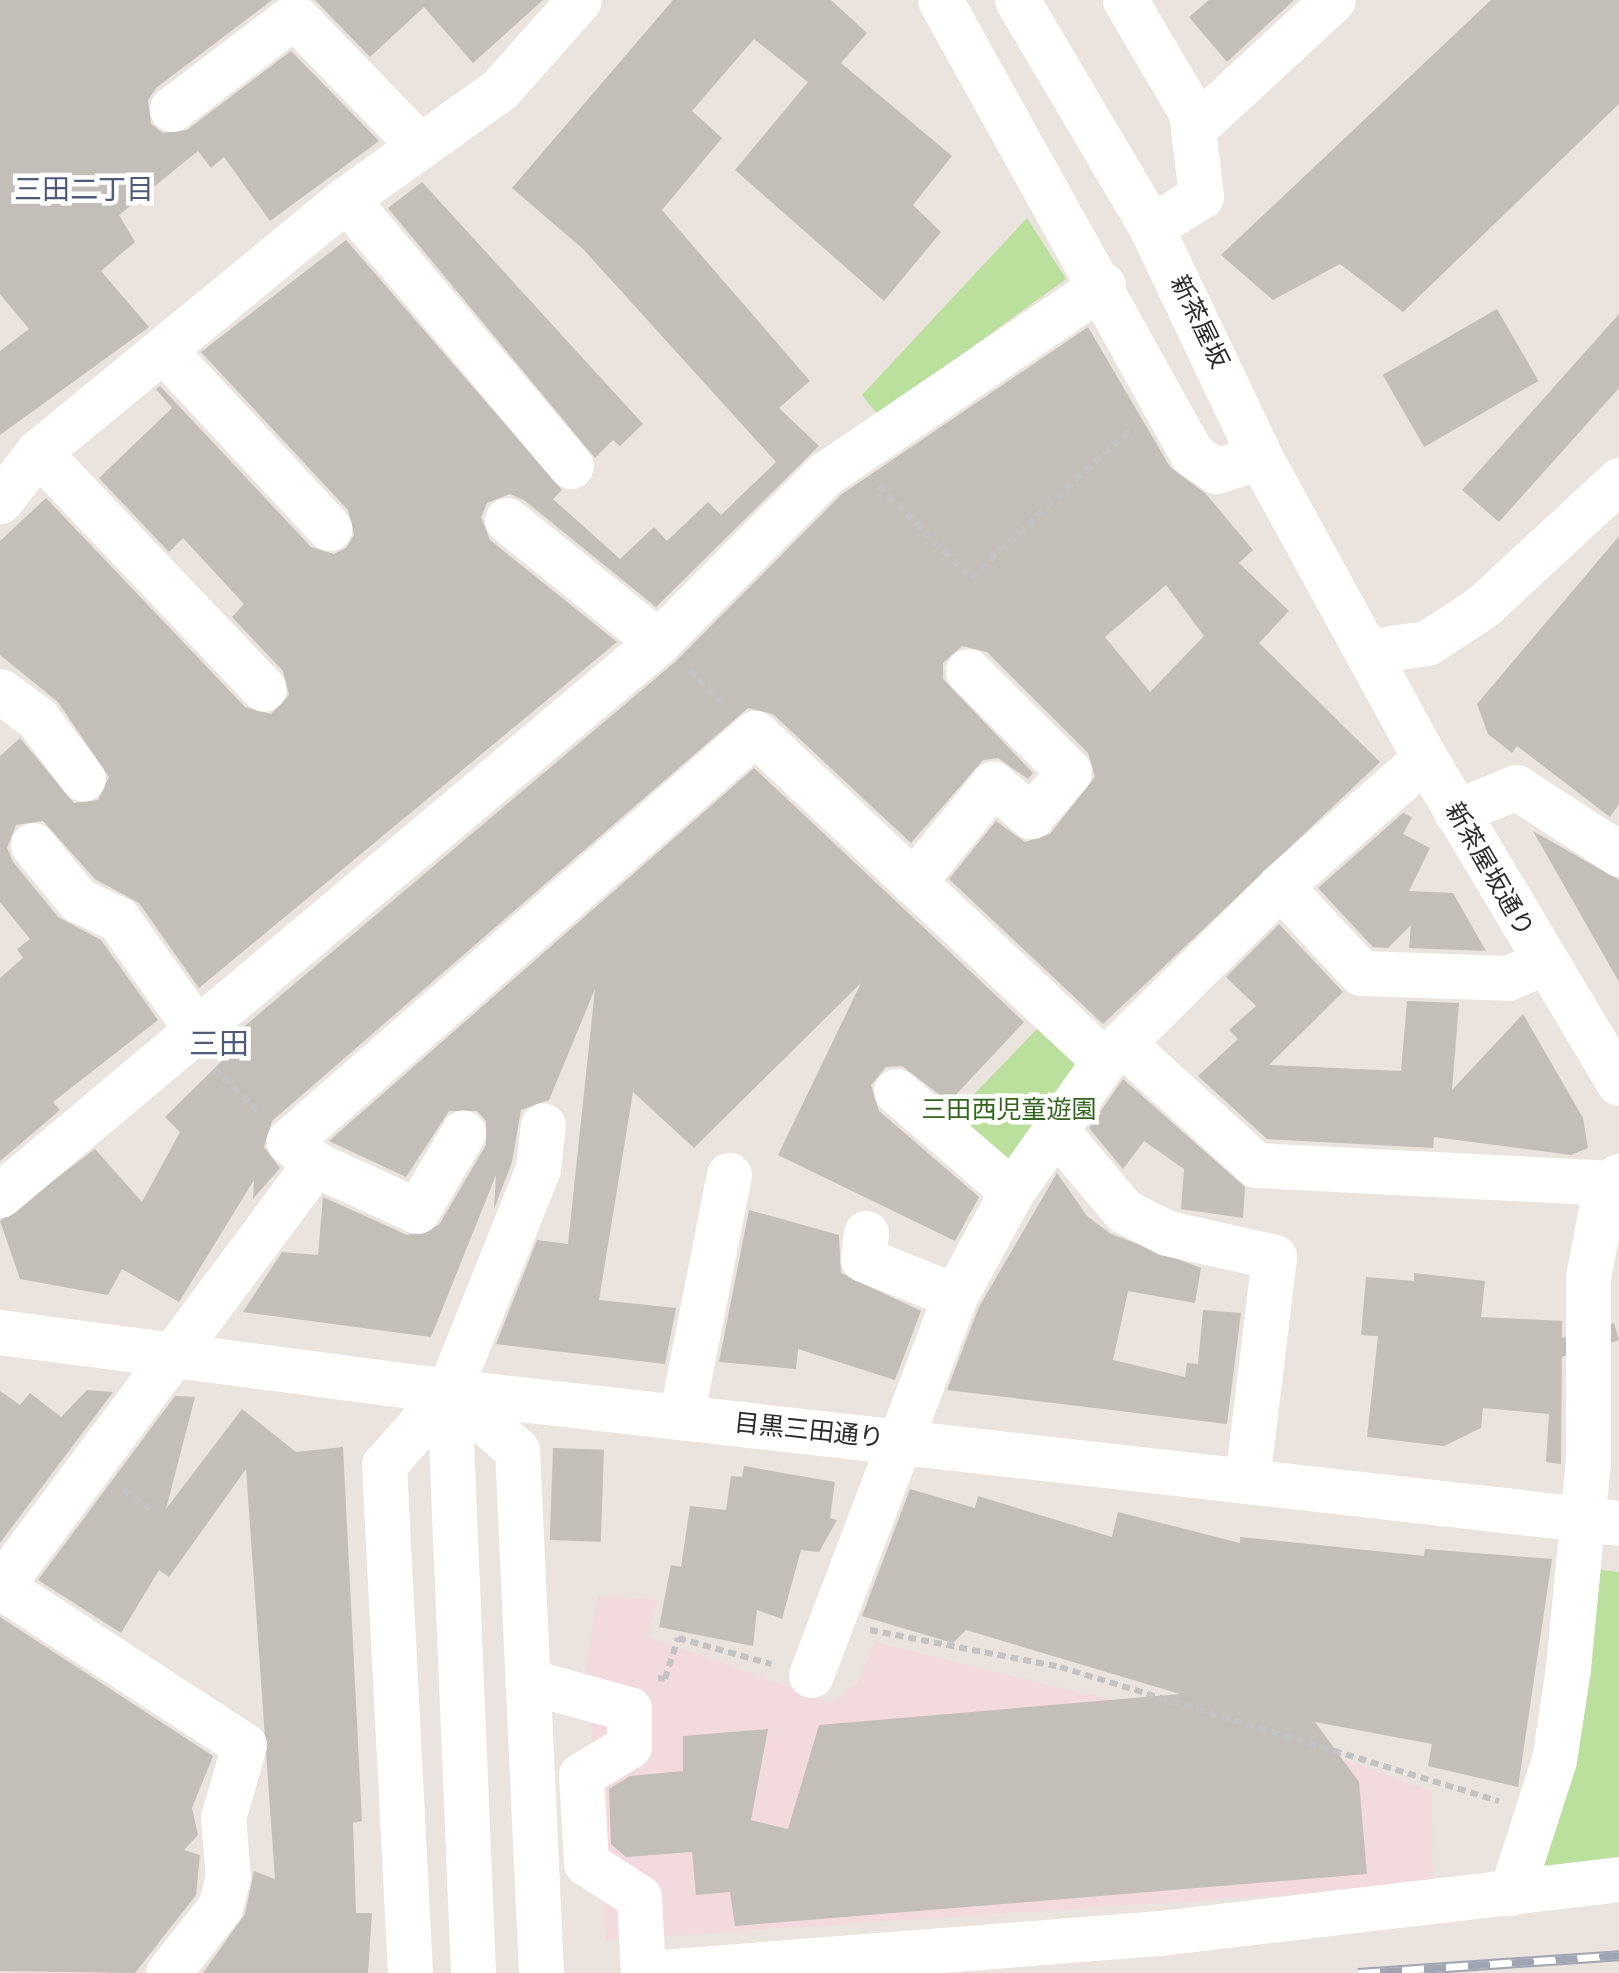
<!DOCTYPE html>
<html>
<head>
<meta charset="utf-8">
<style>
  body { margin:0 }
  #map { position:relative; width:1619px; height:1973px; overflow:hidden; background:#ebe3dd; font-family:Rubik,"Noto Sans JP",sans-serif }
  div>[style] { position:absolute }
  [style*='--x'] { left:calc(var(--x)*1px); top:calc(var(--y)*1px); width:calc(var(--w)*1px); rotate:calc(var(--a)*1deg) }
  .medical>* { inset:0; background:#f2dade }
  .green>* { inset:0; background:#bbdf9c }
  .building>* { inset:0; background:#c4beb8; transform-origin:0 0 }
  .path>* { height:6px; margin-top:-3px; transform-origin:0; background:repeating-linear-gradient(90deg,#c3c3c3 0 8px,transparent 0 13px) }
  .minor>* { height:45px; margin:-22.5px; padding:0 22.5px; transform-origin:22.5px; border-radius:22.5px; background:#fff }
  .rail>* { height:11px; margin-top:-5.5px; transform-origin:0; background:repeating-linear-gradient(90deg,#fff 0 22px,#a0a5b3 0 44px); box-sizing:border-box; border-block:2px solid #a0a5b3 }
  span { translate:-50% -50%; white-space:nowrap; text-align:center; line-height:1.15; -webkit-text-stroke:9px #fff; paint-order:stroke }
  .street-label { font-size:25px; color:#2a2a2a }
  .park-label { font-size:25px; color:#34631e }
  .neighbourhood-label { font-size:28px; color:#4d5a78 }
  .quarter-label { font-size:30px; color:#4d5a78 }
</style>
</head>
<body>
<div id="map">
  <div class="medical">
    <i style="clip-path:polygon(598px 1596px,658px 1599px,647px 1636px,831px 1702px,858px 1682px,875px 1642px,1330px 1754px,1432px 1792px,1433px 1885px,606px 1940px,587px 1664px)"></i>
  </div>
  <div class="green">
    <i style="clip-path:polygon(1027px 218px,1066px 279px,878px 415px,862px 395px)"></i>
    <i style="clip-path:polygon(1040px 1026px,1087px 1064px,1013px 1166px,955px 1114px)"></i>
    <i style="clip-path:polygon(1593px 1569px,1619px 1572px,1619px 1864px,1550px 1874px,1537px 1858px)"></i>
  </div>
  <div class="building">
    <i style="clip-path:polygon(0 0,272px 0,156px 88px,148px 100px,151px 124px,163px 133px,187px 130px,291px 51px,379px 141px,270px 221px,224px 157px,211px 168px,198px 151px,119px 215px,135px 242px,101px 271px,149px 327px,0 435px,0 351px,29px 329px,0 294px)"></i>
    <i style="clip-path:polygon(315px 0,543px 0,473px 63px,424px 7px,370px 57px)"></i>
    <i style="clip-path:polygon(673px 0,831px 0,867px 33px,841px 63px,952px 156px,913px 205px,941px 232px,884px 301px,735px 170px,808px 82px,754px 39px,692px 111px,722px 138px,662px 210px,810px 381px,779px 408px,819px 446px,656px 607px,524px 500px,510px 494px,487px 503px,481px 517px,490px 540px,617px 642px,199px 988px,139px 903px,95px 879px,43px 821px,16px 825px,7px 848px,13px 862px,58px 917px,101px 940px,158px 1020px,53px 1102px,60px 1110px,0 1161px,0 978px,23px 958px,17px 949px,30px 939px,0 902px,0 756px,20px 738px,74px 803px,98px 800px,109px 777px,58px 702px,0 655px,0 541px,46px 498px,245px 707px,271px 714px,289px 695px,283px 671px,232px 617px,244px 604px,183px 538px,169px 552px,99px 478px,172px 408px,156px 389px,160px 386px,311px 547px,334px 554px,346px 548px,354px 535px,348px 510px,201px 352px,346px 240px,562px 490px,553px 499px,620px 559px,654px 527px,667px 541px,708px 502px,721px 515px,776px 462px,583px 249px,512px 188px)"></i>
    <i style="clip-path:polygon(1209px 0,1294px 0,1227px 62px,1189px 17px)"></i>
    <i style="clip-path:polygon(1491px 0,1619px 0,1619px 104px,1403px 312px,1340px 264px,1273px 300px,1221px 255px)"></i>
    <i style="clip-path:polygon(422px 182px,643px 424px,620px 446px,613px 440px,595px 458px,388px 208px)"></i>
    <i style="left:1497px;top:309px;width:83px;height:132px;rotate:60deg"></i>
    <i style="clip-path:polygon(1619px 314px,1619px 388px,1499px 522px,1462px 490px)"></i>
    <i style="clip-path:polygon(evenodd,1088px 327px,1170px 467px,1206px 494px,1253px 550px,1239px 563px,1289px 611px,1259px 643px,1380px 762px,1103px 1024px,949px 879px,996px 821px,1025px 842px,1050px 834px,1095px 777px,1088px 753px,987px 652px,962px 646px,943px 663px,943px 679px,1033px 773px,1028px 779px,998px 758px,983px 760px,911px 843px,773px 714px,748px 708px,272px 1121px,264px 1147px,280px 1168px,253px 1199px,254px 1180px,179px 1302px,122px 1269px,108px 1295px,20px 1279px,0 1221px,95px 1149px,142px 1202px,180px 1132px,165px 1117px,229px 1054px,221px 1046px,675px 662px,842px 494px,1088px 327px,1166px 585px,1204px 636px,1150px 692px,1105px 637px,1166px 585px)"></i>
    <i style="clip-path:polygon(1619px 536px,1619px 804px,1610px 817px,1517px 746px,1512px 753px,1488px 734px,1477px 704px)"></i>
    <i style="clip-path:polygon(754px 768px,1024px 1022px,949px 1102px,902px 1066px,886px 1067px,871px 1085px,879px 1111px,979px 1197px,955px 1241px,778px 1155px,861px 983px,694px 1148px,633px 1092px,599px 1300px,676px 1308px,665px 1364px,496px 1344px,537px 1240px,568px 1244px,595px 989px,549px 1100px,521px 1110px,512px 1162px,494px 1209px,496px 1175px,431px 1337px,243px 1312px,282px 1252px,318px 1255px,323px 1197px,407px 1235px,439px 1225px,486px 1145px,486px 1121px,477px 1111px,449px 1111px,406px 1177px,329px 1141px)"></i>
    <i style="clip-path:polygon(1403px 813px,1412px 817px,1403px 834px,1430px 848px,1409px 891px,1453px 893px,1486px 951px,1409px 948px,1411px 925px,1388px 948px,1373px 947px,1318px 888px)"></i>
    <i style="clip-path:polygon(1533px 831px,1619px 880px,1619px 982px)"></i>
    <i style="clip-path:polygon(1279px 924px,1343px 992px,1269px 1065px,1401px 1071px,1407px 1001px,1459px 1003px,1452px 1090px,1523px 1014px,1583px 1118px,1588px 1148px,1571px 1155px,1434px 1137px,1433px 1148px,1267px 1139px,1198px 1076px,1238px 1039px,1229px 1030px,1256px 1006px,1226px 977px)"></i>
    <i style="clip-path:polygon(1123px 1079px,1245px 1187px,1243px 1218px,1181px 1209px,1184px 1169px,1144px 1141px,1123px 1169px,1089px 1128px)"></i>
    <i style="clip-path:polygon(1057px 1173px,1087px 1216px,1111px 1234px,1201px 1268px,1195px 1303px,1128px 1291px,1113px 1360px,1185px 1377px,1187px 1363px,1198px 1364px,1203px 1310px,1241px 1313px,1227px 1424px,947px 1390px,979px 1307px)"></i>
    <i style="clip-path:polygon(749px 1210px,839px 1235px,841px 1273px,921px 1311px,895px 1380px,798px 1349px,796px 1369px,719px 1362px)"></i>
    <i style="clip-path:polygon(1414px 1273px,1485px 1281px,1481px 1317px,1562px 1321px,1561px 1464px,1546px 1462px,1549px 1414px,1483px 1408px,1481px 1428px,1444px 1446px,1367px 1437px,1378px 1336px,1361px 1335px,1366px 1277px,1414px 1281px)"></i>
    <i style="left:1614px;top:1323px;width:18px;height:144px;rotate:74deg"></i>
    <i style="clip-path:polygon(87px 1390px,113px 1392px,0 1543px,0 1391px,20px 1405px,30px 1393px,61px 1417px)"></i>
    <i style="clip-path:polygon(175px 1396px,195px 1397px,166px 1509px,242px 1409px,296px 1452px,343px 1447px,362px 1821px,353px 1823px,356px 1913px,372px 1913px,368px 1973px,203px 1973px,245px 1914px,254px 1871px,275px 1879px,246px 1469px,169px 1577px,159px 1570px,121px 1633px,38px 1580px)"></i>
    <i style="left:553px;top:1448px;width:51px;height:92px;rotate:2deg"></i>
    <i style="clip-path:polygon(744px 1466px,835px 1482px,830px 1518px,837px 1520px,819px 1552px,801px 1550px,782px 1619px,757px 1610px,753px 1646px,659px 1627px,671px 1565px,681px 1567px,690px 1506px,726px 1510px,731px 1476px,742px 1477px)"></i>
    <i style="clip-path:polygon(910px 1489px,975px 1508px,978px 1496px,1112px 1537px,1118px 1512px,1240px 1543px,1240px 1537px,1424px 1556px,1425px 1549px,1552px 1559px,1518px 1787px,1428px 1766px,1432px 1744px,1315px 1722px,1359px 1782px,1367px 1874px,735px 1926px,730px 1892px,696px 1895px,692px 1852px,626px 1857px,611px 1844px,609px 1789px,630px 1776px,683px 1771px,683px 1736px,768px 1729px,751px 1820px,788px 1829px,819px 1725px,1180px 1694px,966px 1630px,953px 1643px,862px 1616px)"></i>
    <i style="clip-path:polygon(0 1617px,213px 1756px,192px 1808px,198px 1835px,184px 1850px,200px 1855px,196px 1895px,135px 1973px,0 1971px)"></i>
  </div>
  <div class="path">
    <i style="--x:879;--y:486;--w:130;--a:45"></i>
    <i style="--x:971;--y:578;--w:221;--a:-43"></i>
    <i style="--x:689;--y:670;--w:52;--a:43.5"></i>
    <i style="--x:214;--y:1069;--w:62;--a:43.7"></i>
    <i style="--x:123;--y:1489;--w:37;--a:36"></i>
    <i style="--x:870;--y:1630;--w:194;--a:11"></i>
    <i style="--x:1060;--y:1667;--w:459;--a:17"></i>
    <i style="--x:658;--y:1678;--w:7;--a:8"></i>
    <i style="--x:665;--y:1679;--w:43;--a:-72.4"></i>
    <i style="--x:678;--y:1638;--w:97;--a:15.6"></i>
  </div>
  <div class="minor">
    <i style="--x:940;--y:0;--w:519;--a:60.97"></i>
    <i style="--x:1192;--y:454;--w:29;--a:35"></i>
    <i style="--x:1216;--y:471;--w:46;--a:-17.7"></i>
    <i style="--x:1017;--y:0;--w:264;--a:59.4"></i>
    <i style="--x:1151;--y:227;--w:255;--a:64.6"></i>
    <i style="--x:1260;--y:457;--w:343;--a:61.3"></i>
    <i style="--x:1425;--y:758;--w:378;--a:59.2"></i>
    <i style="--x:1125;--y:0;--w:130;--a:59.5"></i>
    <i style="--x:1191;--y:112;--w:85;--a:83.2"></i>
    <i style="--x:1201;--y:196;--w:59;--a:148.2"></i>
    <i style="--x:172;--y:109;--w:153;--a:-37.3"></i>
    <i style="--x:294;--y:16;--w:178;--a:45.9"></i>
    <i style="--x:1193;--y:129;--w:190;--a:-42.7"></i>
    <i style="--x:346;--y:199;--w:349;--a:49.9"></i>
    <i style="--x:165;--y:352;--w:241;--a:47"></i>
    <i style="--x:38;--y:452;--w:327;--a:46.4"></i>
    <i style="--x:0;--y:501;--w:62;--a:-52.2"></i>
    <i style="--x:38;--y:452;--w:399;--a:-39.4"></i>
    <i style="--x:346;--y:199;--w:188;--a:-35.5"></i>
    <i style="--x:499;--y:90;--w:120;--a:-48.4"></i>
    <i style="--x:507;--y:520;--w:194;--a:38.9"></i>
    <i style="--x:1370;--y:651;--w:58;--a:-8"></i>
    <i style="--x:1427;--y:643;--w:66;--a:-33.2"></i>
    <i style="--x:1482;--y:607;--w:187;--a:-42.8"></i>
    <i style="--x:0;--y:691;--w:46;--a:36.1"></i>
    <i style="--x:37;--y:718;--w:76;--a:53"></i>
    <i style="--x:1456;--y:812;--w:65;--a:-22.6"></i>
    <i style="--x:1516;--y:787;--w:123;--a:33"></i>
    <i style="--x:33;--y:845;--w:71;--a:50.7"></i>
    <i style="--x:78;--y:900;--w:44;--a:25.4"></i>
    <i style="--x:118;--y:919;--w:131;--a:54.6"></i>
    <i style="--x:913;--y:882;--w:127;--a:-50.8"></i>
    <i style="--x:993;--y:784;--w:50;--a:40.1"></i>
    <i style="--x:1031;--y:816;--w:58;--a:-49.2"></i>
    <i style="--x:1069;--y:772;--w:143;--a:-135"></i>
    <i style="--x:1280;--y:886;--w:119;--a:47"></i>
    <i style="--x:1361;--y:973;--w:147;--a:1.9"></i>
    <i style="--x:1508;--y:978;--w:37;--a:-24"></i>
    <i style="--x:1122;--y:1043;--w:181;--a:42.3"></i>
    <i style="--x:1256;--y:1165;--w:350;--a:2.9"></i>
    <i style="--x:1606;--y:1183;--w:15;--a:-28"></i>
    <i style="--x:896;--y:1091;--w:153;--a:40.8"></i>
    <i style="--x:1054;--y:1128;--w:109;--a:49.9"></i>
    <i style="--x:1124;--y:1211;--w:48;--a:27.1"></i>
    <i style="--x:1167;--y:1233;--w:110;--a:12.6"></i>
    <i style="--x:1274;--y:1257;--w:224;--a:96.9"></i>
    <i style="--x:315;--y:1164;--w:112;--a:24.7"></i>
    <i style="--x:417;--y:1211;--w:91;--a:-59.5"></i>
    <i style="--x:0;--y:1195;--w:860;--a:-40.04"></i>
    <i style="--x:658;--y:642;--w:237;--a:-45.2"></i>
    <i style="--x:825;--y:474;--w:336;--a:-34.2"></i>
    <i style="--x:866;--y:1233;--w:26;--a:97"></i>
    <i style="--x:863;--y:1259;--w:99;--a:21.9"></i>
    <i style="--x:0;--y:1332;--w:453;--a:7.5"></i>
    <i style="--x:449;--y:1391;--w:1177;--a:6.44"></i>
    <i style="--x:449;--y:1391;--w:90;--a:40.9"></i>
    <i style="--x:517;--y:1450;--w:524;--a:87.37"></i>
    <i style="--x:449;--y:1391;--w:582;--a:87.64"></i>
    <i style="--x:681;--y:1417;--w:247;--a:-78.8"></i>
    <i style="--x:0;--y:1586;--w:291;--a:33.1"></i>
    <i style="--x:244;--y:1745;--w:76;--a:106"></i>
    <i style="--x:223;--y:1818;--w:59;--a:85.2"></i>
    <i style="--x:228;--y:1877;--w:31;--a:105"></i>
    <i style="--x:220;--y:1907;--w:84;--a:128.2"></i>
    <i style="--x:0;--y:1587;--w:527;--a:-53.33"></i>
    <i style="--x:315;--y:1164;--w:35;--a:-139"></i>
    <i style="--x:289;--y:1141;--w:619;--a:-41.2"></i>
    <i style="--x:755;--y:733;--w:479;--a:43.2"></i>
    <i style="--x:811;--y:1675;--w:405;--a:-69.2"></i>
    <i style="--x:955;--y:1296;--w:119;--a:-61.5"></i>
    <i style="--x:1012;--y:1191;--w:159;--a:-54.7"></i>
    <i style="--x:1104;--y:1061;--w:248;--a:-44.8"></i>
    <i style="--x:1280;--y:886;--w:193;--a:-41.4"></i>
    <i style="--x:527;--y:1681;--w:106;--a:15.4"></i>
    <i style="--x:629;--y:1709;--w:37;--a:90"></i>
    <i style="--x:629;--y:1746;--w:56;--a:148.9"></i>
    <i style="--x:581;--y:1775;--w:88;--a:86.7"></i>
    <i style="--x:586;--y:1863;--w:63;--a:32.7"></i>
    <i style="--x:639;--y:1897;--w:76;--a:87"></i>
    <i style="--x:1511;--y:1893;--w:140;--a:-72.1"></i>
    <i style="--x:1554;--y:1760;--w:93;--a:-81.3"></i>
    <i style="--x:1568;--y:1668;--w:207;--a:-84.5"></i>
    <i style="--x:1588;--y:1462;--w:185;--a:-90"></i>
    <i style="--x:1588;--y:1277;--w:96;--a:-79.2"></i>
    <i style="--x:410;--y:1973;--w:509;--a:-92.93"></i>
    <i style="--x:384;--y:1465;--w:98;--a:-48.7"></i>
    <i style="--x:449;--y:1391;--w:240;--a:-68.2"></i>
    <i style="--x:538;--y:1168;--w:43;--a:-83.4"></i>
    <i style="--x:648;--y:1973;--w:514;--a:-4.47"></i>
    <i style="--x:1160;--y:1933;--w:462;--a:-6.7"></i>
  </div>
  <div class="rail">
    <i style="--x:1358;--y:1973;--w:262;--a:-3.9"></i>
  </div>
  <div class="street-label">
    <span style="left:1199px;top:322px;rotate:64deg">新茶屋坂</span>
    <span style="left:1489px;top:870px;rotate:60deg">新茶屋坂通り</span>
    <span style="left:809px;top:1431px;rotate:6deg">目黒三田通り</span>
  </div>
  <div class="park-label">
    <span style="left:1009px;top:1110px">三田西児童遊園</span>
  </div>
  <div class="neighbourhood-label">
    <span style="left:84px;top:190px">三田二丁目</span>
  </div>
  <div class="quarter-label">
    <span style="left:219px;top:1044px">三田</span>
  </div>
</div>
</body>
</html>
